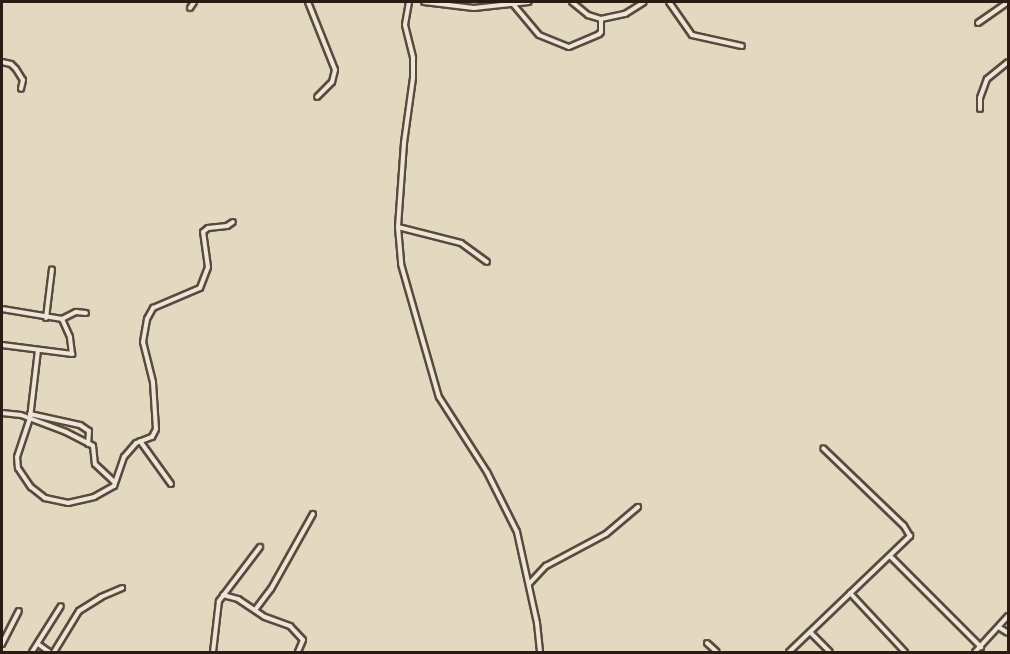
<!DOCTYPE html>
<html>
<head>
<meta charset="utf-8">
<style>
  body { margin:0 }
  #map { position:relative; width:1010px; height:654px; overflow:hidden; background:#e3d9c0; font-family:"IM FELL French Canon",serif }
  div>[style] { position:absolute }
  [style*='--x'] { left:calc(var(--x)*1px); top:calc(var(--y)*1px); width:calc(var(--w)*1px); rotate:calc(var(--a)*1deg) }
  .roads { filter:drop-shadow(2px 0 #5a4a3e) drop-shadow(-2px 0 #5a4a3e) drop-shadow(0 2px #5a4a3e) drop-shadow(0 -2px #5a4a3e) }
  .minor>* { height:4px; margin:-2px; padding:0 2px; transform-origin:2px; border-radius:2px; background:#ede6d6 }
  span { translate:-50% -50%; white-space:nowrap; text-align:center; line-height:1.15; -webkit-text-stroke:6px #ede6d6; paint-order:stroke }
  .frame { position:absolute; inset:0; border:3px solid #2c1b12; pointer-events:none }
</style>
</head>
<body>
<div id="map">
  <div class="roads">
    <div class="minor">
      <i style="--x:308;--y:2;--w:73;--a:68.3"></i>
      <i style="--x:335;--y:70;--w:12;--a:104"></i>
      <i style="--x:332;--y:82;--w:21;--a:135"></i>
      <i style="--x:409;--y:2;--w:23;--a:100"></i>
      <i style="--x:405;--y:25;--w:34;--a:76"></i>
      <i style="--x:413;--y:58;--w:20;--a:90"></i>
      <i style="--x:413;--y:78;--w:66;--a:97.9"></i>
      <i style="--x:404;--y:143;--w:84;--a:94.1"></i>
      <i style="--x:398;--y:227;--w:37;--a:85"></i>
      <i style="--x:401;--y:264;--w:138;--a:74.1"></i>
      <i style="--x:439;--y:397;--w:89;--a:57.4"></i>
      <i style="--x:487;--y:472;--w:67;--a:63.4"></i>
      <i style="--x:517;--y:532;--w:93;--a:77.6"></i>
      <i style="--x:537;--y:623;--w:29;--a:84"></i>
      <i style="--x:424;--y:2;--w:50;--a:6.8"></i>
      <i style="--x:474;--y:8;--w:55;--a:-6.2"></i>
      <i style="--x:572;--y:2;--w:21;--a:39"></i>
      <i style="--x:588;--y:15;--w:14;--a:17"></i>
      <i style="--x:601;--y:19;--w:25;--a:-12"></i>
      <i style="--x:625;--y:14;--w:22;--a:-32"></i>
      <i style="--x:669;--y:2;--w:40;--a:55.1"></i>
      <i style="--x:692;--y:35;--w:51;--a:12.4"></i>
      <i style="--x:513;--y:4;--w:40;--a:50"></i>
      <i style="--x:539;--y:35;--w:32;--a:22"></i>
      <i style="--x:569;--y:47;--w:33;--a:-23"></i>
      <i style="--x:599;--y:34;--w:3;--a:-45"></i>
      <i style="--x:601;--y:32;--w:13;--a:-90"></i>
      <i style="--x:190;--y:8;--w:7;--a:-56"></i>
      <i style="--x:978;--y:23;--w:37;--a:-35"></i>
      <i style="--x:2;--y:62;--w:9;--a:13"></i>
      <i style="--x:11;--y:64;--w:7;--a:45"></i>
      <i style="--x:16;--y:69;--w:13;--a:58"></i>
      <i style="--x:23;--y:80;--w:9;--a:103"></i>
      <i style="--x:980;--y:109;--w:11;--a:-90"></i>
      <i style="--x:980;--y:98;--w:20;--a:-70"></i>
      <i style="--x:987;--y:79;--w:27;--a:-39"></i>
      <i style="--x:398;--y:227;--w:65;--a:14.3"></i>
      <i style="--x:461;--y:243;--w:32;--a:36"></i>
      <i style="--x:2;--y:309;--w:61;--a:9.5"></i>
      <i style="--x:62;--y:319;--w:16;--a:-27"></i>
      <i style="--x:76;--y:312;--w:10;--a:6"></i>
      <i style="--x:46;--y:318;--w:49;--a:-83"></i>
      <i style="--x:2;--y:345;--w:71;--a:7.3"></i>
      <i style="--x:72;--y:354;--w:17;--a:-97"></i>
      <i style="--x:70;--y:337;--w:20;--a:-114"></i>
      <i style="--x:38;--y:350;--w:68;--a:96.7"></i>
      <i style="--x:30;--y:418;--w:41;--a:108.4"></i>
      <i style="--x:17;--y:457;--w:11;--a:85"></i>
      <i style="--x:18;--y:468;--w:23;--a:56"></i>
      <i style="--x:31;--y:487;--w:18;--a:38"></i>
      <i style="--x:45;--y:498;--w:24;--a:12"></i>
      <i style="--x:68;--y:503;--w:27;--a:-13"></i>
      <i style="--x:94;--y:497;--w:23;--a:-29"></i>
      <i style="--x:114;--y:486;--w:31;--a:-71"></i>
      <i style="--x:124;--y:457;--w:18;--a:-49"></i>
      <i style="--x:136;--y:443;--w:17;--a:-21"></i>
      <i style="--x:152;--y:437;--w:9;--a:-63"></i>
      <i style="--x:156;--y:429;--w:47;--a:-93.7"></i>
      <i style="--x:153;--y:382;--w:41;--a:-104"></i>
      <i style="--x:143;--y:342;--w:23;--a:-80"></i>
      <i style="--x:147;--y:319;--w:13;--a:-61"></i>
      <i style="--x:153;--y:308;--w:51;--a:-23.1"></i>
      <i style="--x:200;--y:288;--w:22;--a:-69"></i>
      <i style="--x:208;--y:267;--w:35;--a:-98"></i>
      <i style="--x:203;--y:232;--w:6;--a:-39"></i>
      <i style="--x:208;--y:228;--w:19;--a:-6"></i>
      <i style="--x:227;--y:226;--w:7;--a:-34"></i>
      <i style="--x:2;--y:413;--w:19;--a:6"></i>
      <i style="--x:21;--y:415;--w:48;--a:20.7"></i>
      <i style="--x:66;--y:432;--w:30;--a:27"></i>
      <i style="--x:93;--y:446;--w:18;--a:84"></i>
      <i style="--x:95;--y:464;--w:26;--a:43"></i>
      <i style="--x:30;--y:414;--w:51;--a:12.4"></i>
      <i style="--x:80;--y:425;--w:11;--a:34"></i>
      <i style="--x:89;--y:431;--w:13;--a:94"></i>
      <i style="--x:140;--y:441;--w:53;--a:54.2"></i>
      <i style="--x:890;--y:556;--w:129;--a:45"></i>
      <i style="--x:529;--y:584;--w:25;--a:-47"></i>
      <i style="--x:546;--y:566;--w:68;--a:-28.1"></i>
      <i style="--x:606;--y:534;--w:42;--a:-40.2"></i>
      <i style="--x:850;--y:593;--w:81;--a:47"></i>
      <i style="--x:223;--y:595;--w:16;--a:15"></i>
      <i style="--x:238;--y:599;--w:32;--a:34"></i>
      <i style="--x:265;--y:617;--w:27;--a:20"></i>
      <i style="--x:290;--y:626;--w:19;--a:47"></i>
      <i style="--x:303;--y:640;--w:13;--a:113"></i>
      <i style="--x:255;--y:610;--w:26;--a:-53"></i>
      <i style="--x:271;--y:589;--w:86;--a:-60.8"></i>
      <i style="--x:1000;--y:628;--w:9;--a:32"></i>
      <i style="--x:810;--y:632;--w:28;--a:45"></i>
      <i style="--x:707;--y:643;--w:13;--a:42"></i>
      <i style="--x:2;--y:644;--w:37;--a:-63"></i>
      <i style="--x:38;--y:644;--w:14;--a:36"></i>
      <i style="--x:32;--y:652;--w:54;--a:-57.8"></i>
      <i style="--x:54;--y:652;--w:48;--a:-58.6"></i>
      <i style="--x:79;--y:611;--w:26;--a:-32"></i>
      <i style="--x:101;--y:597;--w:23;--a:-23"></i>
      <i style="--x:213;--y:652;--w:51;--a:-83.3"></i>
      <i style="--x:219;--y:601;--w:68;--a:-52.8"></i>
      <i style="--x:789;--y:652;--w:168;--a:-43.8"></i>
      <i style="--x:910;--y:536;--w:12;--a:-121"></i>
      <i style="--x:904;--y:526;--w:112;--a:-136.1"></i>
      <i style="--x:975;--y:652;--w:49;--a:-47.5"></i>
    </div>
  </div>
  <div class="frame"></div>
</div>
</body>
</html>
